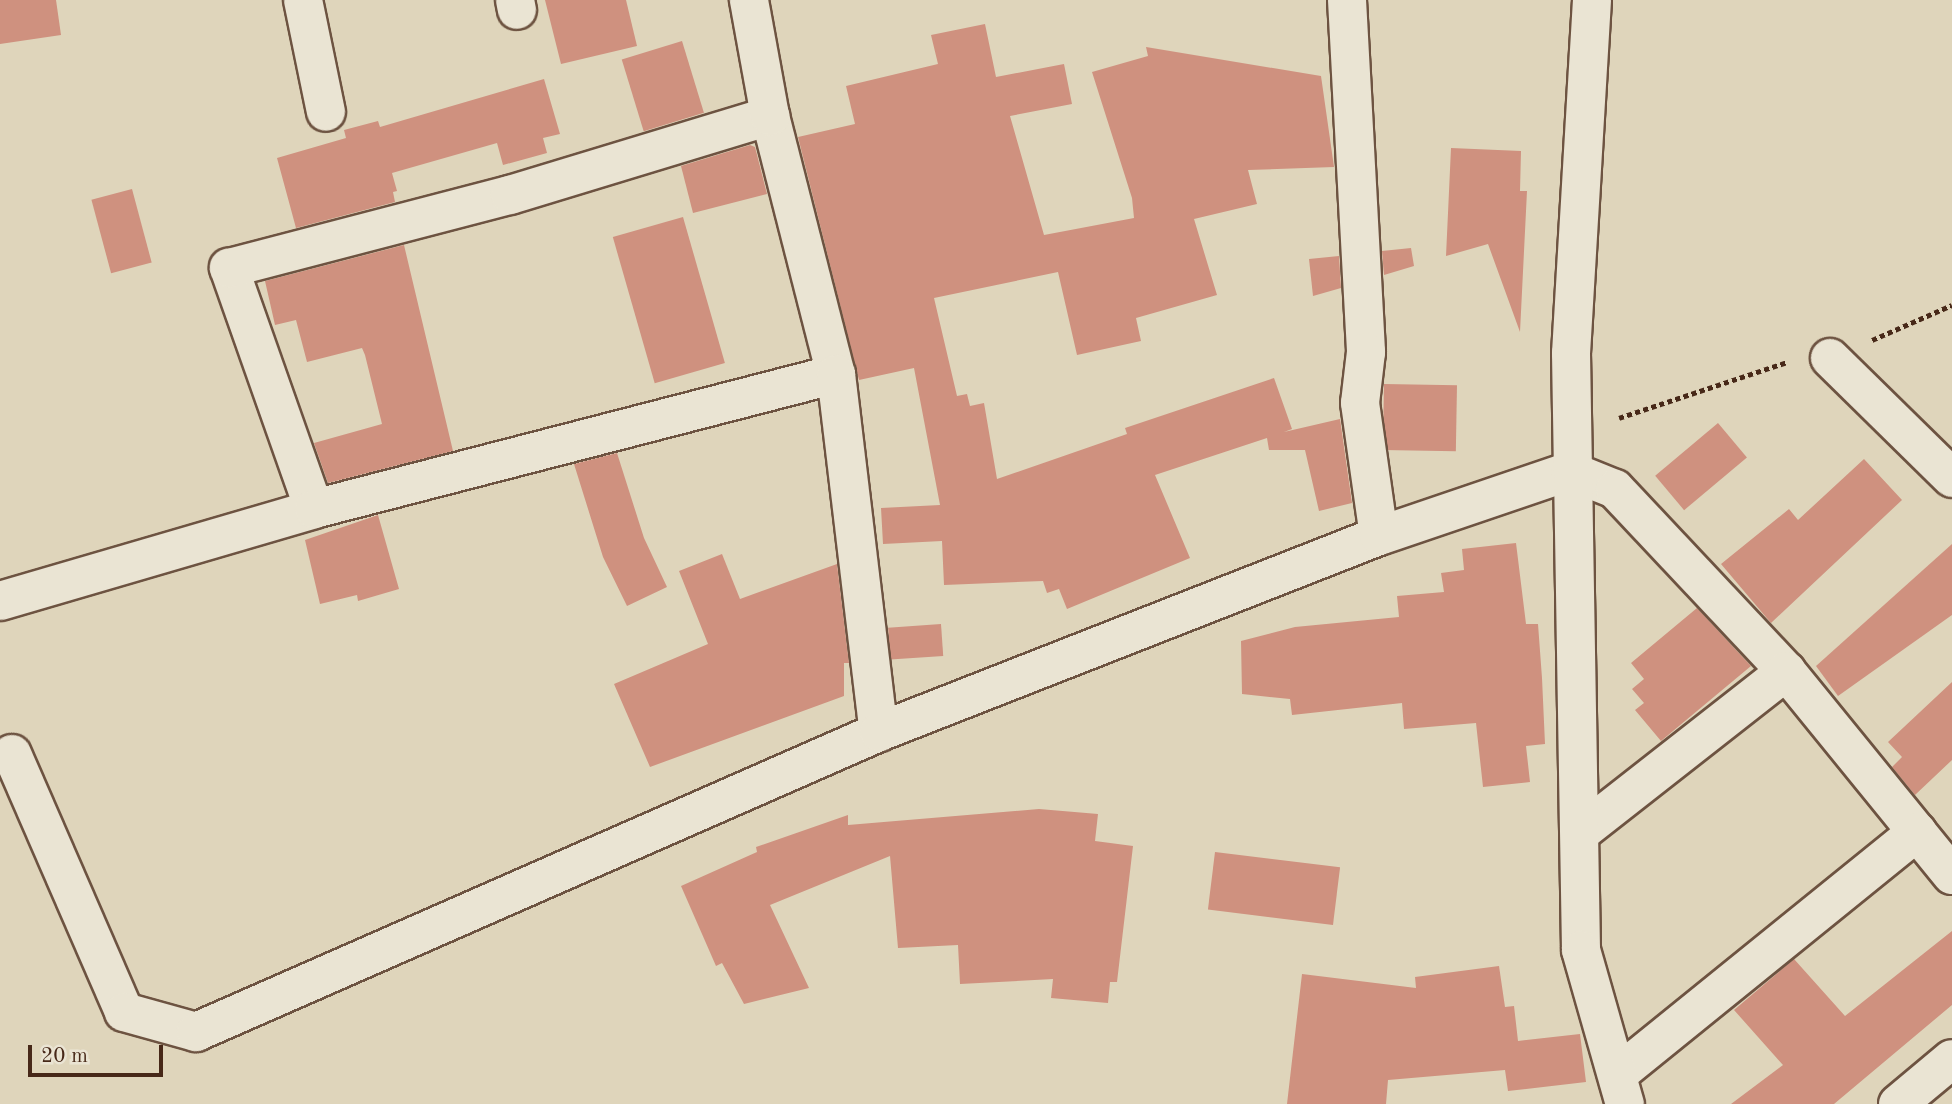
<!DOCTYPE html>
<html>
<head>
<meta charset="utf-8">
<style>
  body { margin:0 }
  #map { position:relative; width:1952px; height:1104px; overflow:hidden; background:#dfd5bb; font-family:"Old Standard TT",serif }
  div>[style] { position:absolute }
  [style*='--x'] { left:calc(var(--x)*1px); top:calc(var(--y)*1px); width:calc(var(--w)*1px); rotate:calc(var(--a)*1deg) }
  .building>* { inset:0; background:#cf917f; transform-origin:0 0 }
  .path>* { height:4.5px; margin-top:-2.25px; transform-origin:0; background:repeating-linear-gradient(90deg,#472818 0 5px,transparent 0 8.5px) }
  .roads { filter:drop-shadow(2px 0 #6d5341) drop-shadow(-2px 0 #6d5341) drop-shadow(0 2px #6d5341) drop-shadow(0 -2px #6d5341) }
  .minor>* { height:38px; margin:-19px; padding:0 19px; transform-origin:19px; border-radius:19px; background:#eae4d3 }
  .tertiary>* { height:38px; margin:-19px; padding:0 19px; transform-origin:19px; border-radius:19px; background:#eae4d3 }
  span { translate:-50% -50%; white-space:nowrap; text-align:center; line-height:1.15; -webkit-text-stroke:6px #eae4d3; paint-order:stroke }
  .scale { position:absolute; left:28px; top:1045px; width:135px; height:32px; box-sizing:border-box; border:4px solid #472818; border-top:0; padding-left:9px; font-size:21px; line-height:24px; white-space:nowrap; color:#472818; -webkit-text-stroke:5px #eae4d3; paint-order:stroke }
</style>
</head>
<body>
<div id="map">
  <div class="building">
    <i style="clip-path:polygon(0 0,56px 0,61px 35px,0 44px)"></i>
    <i style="clip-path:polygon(545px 0,626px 0,637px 46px,561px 64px)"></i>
    <i style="clip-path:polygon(985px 24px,996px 77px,1064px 64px,1072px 104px,1010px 116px,1044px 235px,1134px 218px,1132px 198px,1092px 72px,1148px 56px,1146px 47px,1321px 76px,1334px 167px,1248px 170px,1257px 204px,1194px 219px,1217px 295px,1136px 318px,1141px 341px,1077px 355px,1058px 272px,934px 298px,957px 396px,967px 394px,970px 406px,984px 403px,997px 479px,1127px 434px,1125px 428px,1274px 378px,1292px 429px,1284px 432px,1340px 419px,1352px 503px,1319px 511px,1305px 450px,1269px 450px,1267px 438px,1155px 475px,1190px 558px,1067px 609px,1059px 589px,1047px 593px,1043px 581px,944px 585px,942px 541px,883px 544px,881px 508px,940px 505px,914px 368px,859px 380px,798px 137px,855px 124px,846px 86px,938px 64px,931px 35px)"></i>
    <i style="left:682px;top:41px;width:75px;height:63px;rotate:73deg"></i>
    <i style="clip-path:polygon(544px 79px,560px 134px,543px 138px,547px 153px,503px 165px,497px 143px,392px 173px,397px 191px,393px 192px,395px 202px,296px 228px,277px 158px,346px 138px,344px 130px,378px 121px,380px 127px)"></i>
    <i style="clip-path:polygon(750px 145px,755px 147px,767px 194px,693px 213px,681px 166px)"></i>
    <i style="clip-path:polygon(1451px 148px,1521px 151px,1520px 191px,1527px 191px,1520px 332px,1488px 244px,1446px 256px)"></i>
    <i style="left:132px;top:189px;width:76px;height:42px;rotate:75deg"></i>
    <i style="left:683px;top:217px;width:152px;height:73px;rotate:74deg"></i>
    <i style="clip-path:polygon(404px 245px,453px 451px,328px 483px,314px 443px,382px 424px,365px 355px,362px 348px,307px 362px,296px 320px,275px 325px,265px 281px)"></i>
    <i style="clip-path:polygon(1411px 248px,1414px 266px,1384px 275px,1382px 251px)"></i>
    <i style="clip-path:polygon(1339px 256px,1341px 288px,1313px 296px,1309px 259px)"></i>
    <i style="left:1384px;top:384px;width:73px;height:66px;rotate:1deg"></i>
    <i style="left:1718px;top:423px;width:45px;height:82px;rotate:50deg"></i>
    <i style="clip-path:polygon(617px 453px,644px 538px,667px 587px,627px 606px,603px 557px,574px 464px)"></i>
    <i style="clip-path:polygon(1864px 459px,1902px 500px,1771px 623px,1721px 564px,1789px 509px,1798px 520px)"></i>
    <i style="clip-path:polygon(378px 515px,399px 589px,358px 601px,357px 595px,320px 604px,305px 540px)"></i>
    <i style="clip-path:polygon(1516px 543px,1526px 624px,1538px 624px,1542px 678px,1545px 744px,1526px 746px,1530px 782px,1483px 787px,1476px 723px,1404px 729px,1402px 703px,1292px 715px,1290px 699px,1242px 694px,1241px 641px,1295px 627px,1399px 617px,1397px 596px,1444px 592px,1441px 573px,1464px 570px,1462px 549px)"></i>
    <i style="clip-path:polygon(1952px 544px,1952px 615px,1838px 696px,1816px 666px)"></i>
    <i style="clip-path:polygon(722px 554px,740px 599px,837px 564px,849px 663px,844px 663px,844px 696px,650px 767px,614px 684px,708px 644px,679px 571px)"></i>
    <i style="clip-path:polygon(1697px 608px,1751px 666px,1661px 741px,1635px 710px,1644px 703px,1632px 689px,1644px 679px,1631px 663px)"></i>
    <i style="left:941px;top:624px;width:32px;height:53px;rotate:86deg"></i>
    <i style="clip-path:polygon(1952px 682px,1952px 760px,1915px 795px,1892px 767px,1902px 757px,1888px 742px)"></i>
    <i style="clip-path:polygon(1039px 809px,1098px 814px,1095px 841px,1133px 846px,1117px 982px,1110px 982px,1108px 1003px,1051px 998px,1053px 979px,960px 984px,958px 945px,898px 948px,890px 856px,770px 905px,809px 988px,744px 1004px,722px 963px,716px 966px,681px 886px,757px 852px,756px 847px,848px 815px,848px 825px)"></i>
    <i style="left:1215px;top:852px;width:126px;height:58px;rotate:7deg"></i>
    <i style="clip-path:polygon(1952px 931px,1952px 1005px,1834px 1104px,1731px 1104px,1783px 1065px,1734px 1010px,1794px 959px,1845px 1016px)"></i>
    <i style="clip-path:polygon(1499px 966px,1505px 1007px,1514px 1006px,1518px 1041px,1580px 1034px,1586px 1082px,1508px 1091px,1505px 1070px,1388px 1080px,1386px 1104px,1287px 1104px,1302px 974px,1416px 988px,1415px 977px)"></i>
  </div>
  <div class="path">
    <i style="--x:1872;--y:340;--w:87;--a:-23.6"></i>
    <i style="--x:1619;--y:418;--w:177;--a:-18.4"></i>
  </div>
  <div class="roads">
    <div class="minor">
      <i style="--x:303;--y:0;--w:114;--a:78.4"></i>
      <i style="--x:515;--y:0;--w:10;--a:79"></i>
      <i style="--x:1347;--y:0;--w:353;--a:86.9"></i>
      <i style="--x:1366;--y:352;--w:51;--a:96.7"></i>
      <i style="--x:1360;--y:403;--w:134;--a:81.9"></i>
      <i style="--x:770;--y:116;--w:266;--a:75.7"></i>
      <i style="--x:1830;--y:358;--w:171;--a:44.5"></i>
      <i style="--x:314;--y:509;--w:256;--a:-109.4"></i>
      <i style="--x:229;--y:268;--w:290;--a:-14.6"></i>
      <i style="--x:510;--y:195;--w:272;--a:-16.9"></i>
      <i style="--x:770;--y:116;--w:118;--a:-100.3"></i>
      <i style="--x:0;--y:601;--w:327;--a:-16.3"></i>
      <i style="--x:314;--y:509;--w:539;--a:-14.5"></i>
      <i style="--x:836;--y:374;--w:361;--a:83.2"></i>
      <i style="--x:12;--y:754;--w:281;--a:66.5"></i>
      <i style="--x:124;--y:1012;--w:75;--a:15.5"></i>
      <i style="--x:196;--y:1032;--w:746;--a:-23.71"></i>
      <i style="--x:879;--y:732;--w:537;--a:-21.41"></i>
      <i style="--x:1379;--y:536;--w:202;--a:-18.8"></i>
      <i style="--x:1570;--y:471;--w:48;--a:21.8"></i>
      <i style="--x:1615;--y:489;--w:250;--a:46.8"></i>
      <i style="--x:1786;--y:671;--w:263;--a:50.9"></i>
      <i style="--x:1581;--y:832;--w:261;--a:-38.1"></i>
      <i style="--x:1618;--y:1074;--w:385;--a:-39"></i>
      <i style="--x:1898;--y:1104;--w:70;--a:-39.8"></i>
    </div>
    <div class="tertiary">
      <i style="--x:1592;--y:0;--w:354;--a:93.4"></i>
      <i style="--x:1571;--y:353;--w:597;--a:89.04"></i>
      <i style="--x:1581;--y:950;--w:160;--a:74.1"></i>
    </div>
  </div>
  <div class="scale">20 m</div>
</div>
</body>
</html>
